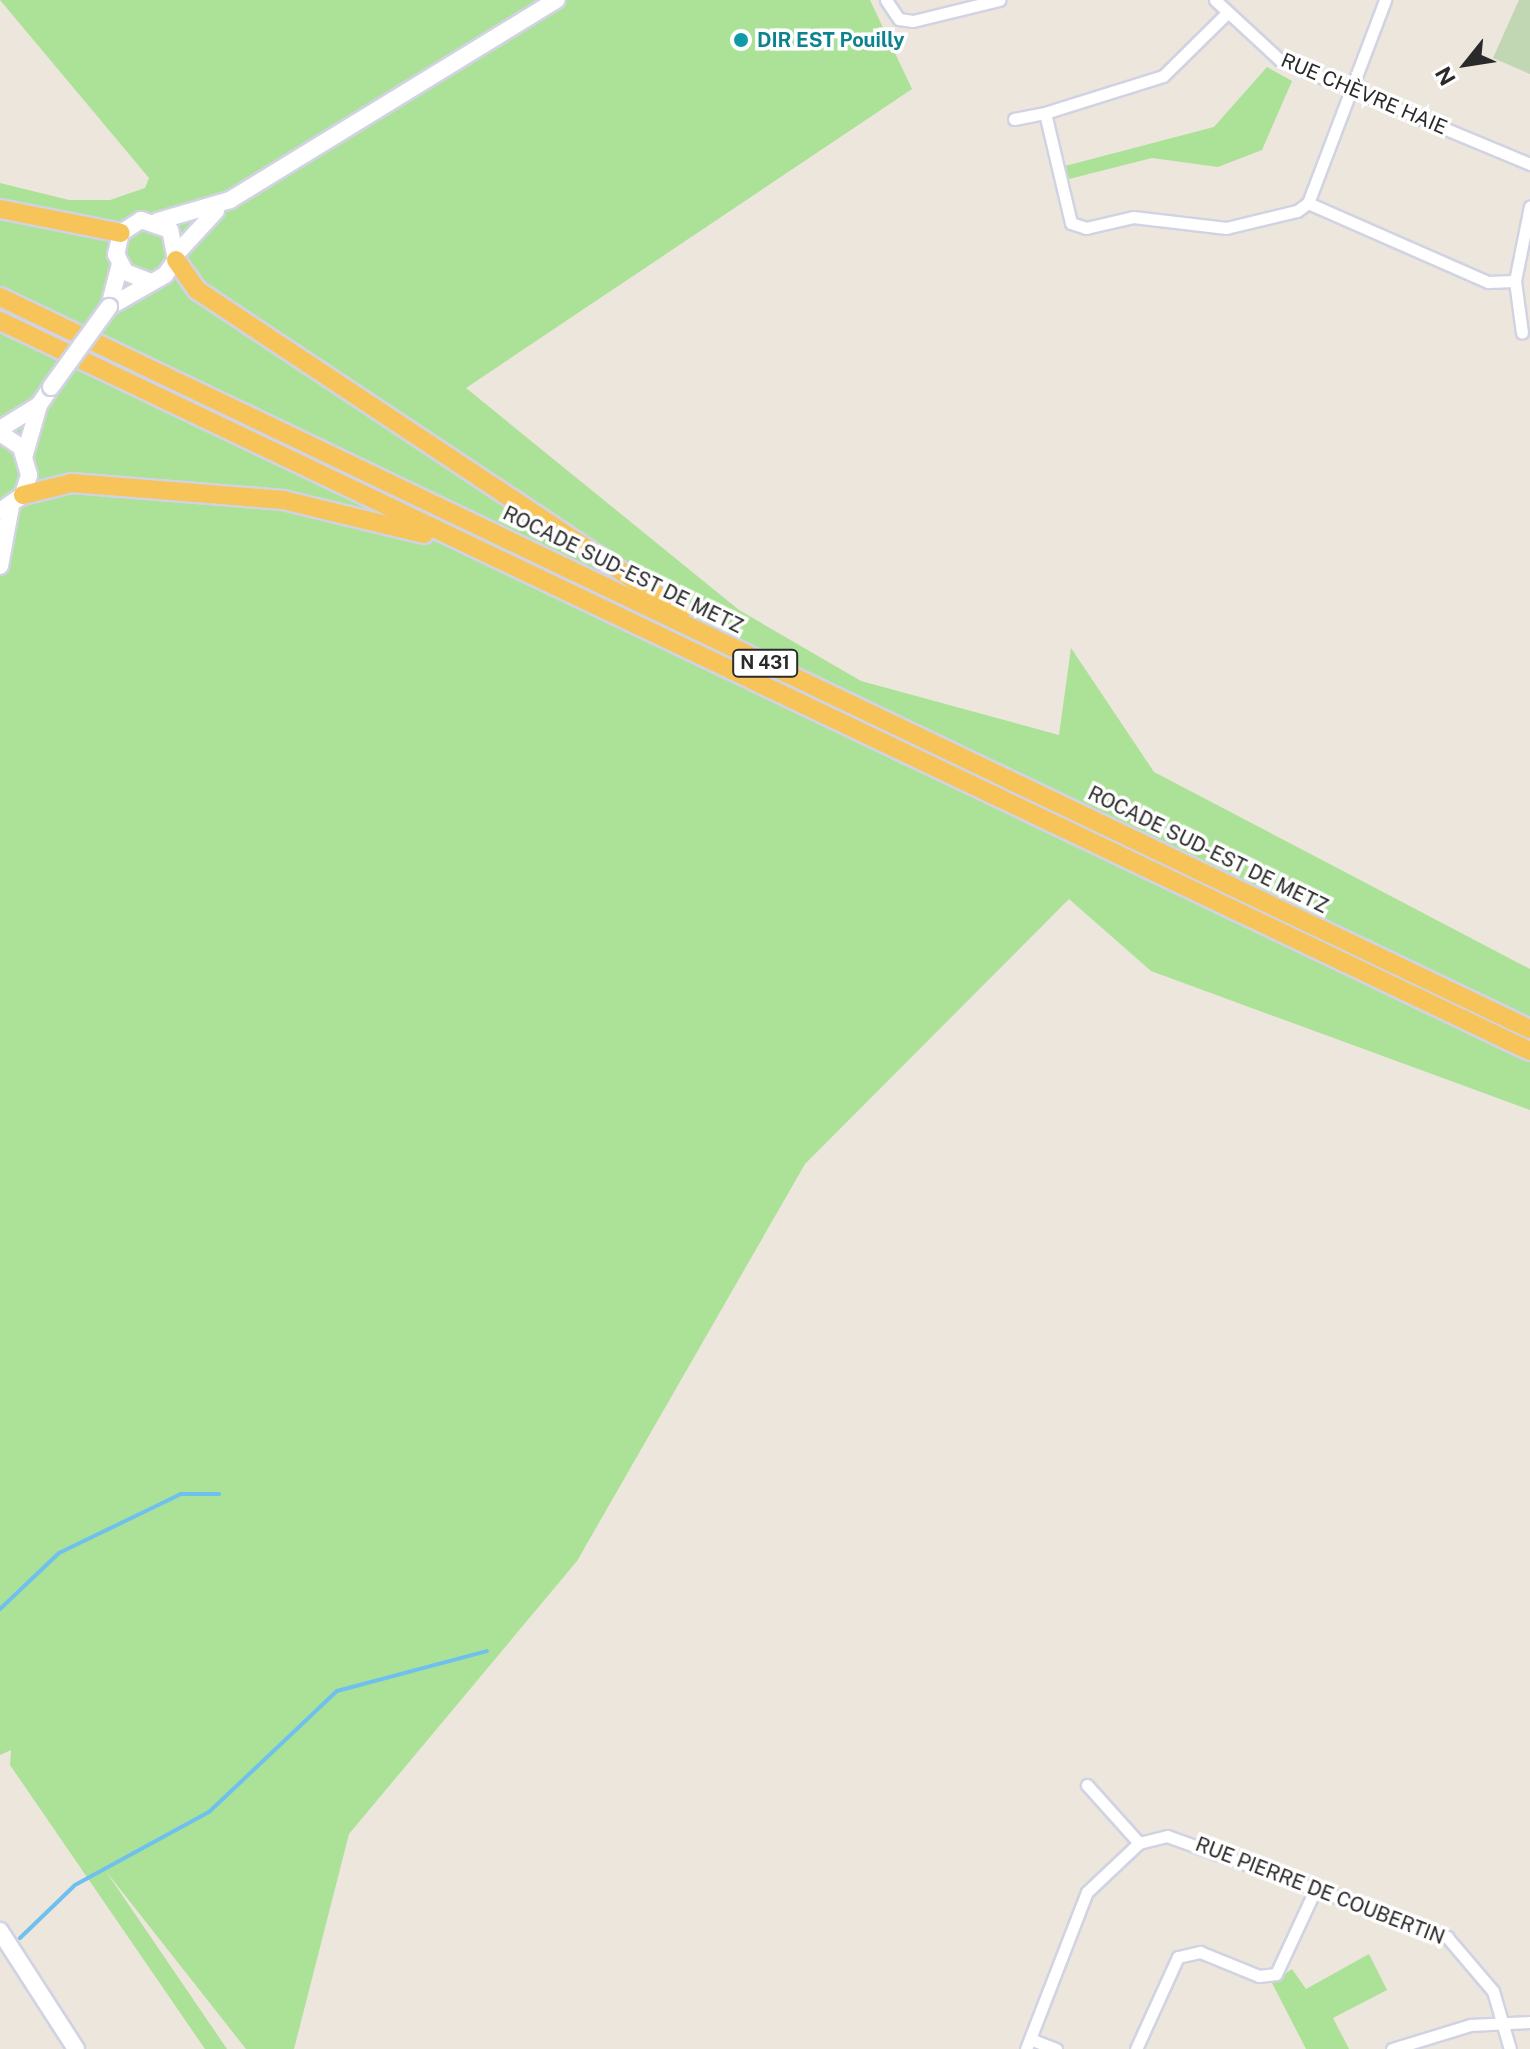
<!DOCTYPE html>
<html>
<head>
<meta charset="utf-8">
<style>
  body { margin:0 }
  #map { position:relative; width:1530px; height:2049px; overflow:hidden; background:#ece6dc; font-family:"Public Sans",sans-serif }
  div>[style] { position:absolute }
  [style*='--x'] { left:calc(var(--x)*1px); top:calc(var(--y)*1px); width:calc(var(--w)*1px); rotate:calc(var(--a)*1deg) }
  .green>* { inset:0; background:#abe298 }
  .cemetery>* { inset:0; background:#c1d6b3 }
  .stream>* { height:4px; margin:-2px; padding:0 2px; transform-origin:2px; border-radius:2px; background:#6fc0ee }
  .roads { filter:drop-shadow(2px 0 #d1d3e3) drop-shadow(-2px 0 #d1d3e3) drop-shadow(0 2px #d1d3e3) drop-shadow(0 -2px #d1d3e3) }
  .minor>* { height:11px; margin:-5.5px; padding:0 5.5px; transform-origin:5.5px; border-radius:5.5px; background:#fff }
  .secondary>* { height:16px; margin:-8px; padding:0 8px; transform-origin:8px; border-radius:8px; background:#fff }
  .trunk>* { height:18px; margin:-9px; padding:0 9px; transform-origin:9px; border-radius:9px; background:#f6c459 }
  .bridges { filter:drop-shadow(2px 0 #d1d3e3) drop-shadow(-2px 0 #d1d3e3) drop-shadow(0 2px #d1d3e3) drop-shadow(0 -2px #d1d3e3) }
  .secondary-bridge>* { height:16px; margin:-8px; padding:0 8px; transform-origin:8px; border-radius:8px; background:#fff }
  .dots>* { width:22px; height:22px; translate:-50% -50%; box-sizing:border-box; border:4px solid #fff; border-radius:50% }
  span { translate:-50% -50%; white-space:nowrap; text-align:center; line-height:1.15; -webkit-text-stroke:7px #fff; paint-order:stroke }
  .shield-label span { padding:2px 6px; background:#fff; border:2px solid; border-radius:6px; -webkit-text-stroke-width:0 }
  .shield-label { font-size:18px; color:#2a2a2a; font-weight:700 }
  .culture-label { font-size:20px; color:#0d838f; font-weight:700 }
  .left { translate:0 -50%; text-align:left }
  .street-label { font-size:20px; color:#2a2a2a }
  .north { position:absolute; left:1426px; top:24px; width:80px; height:80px; -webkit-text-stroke:6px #fff; paint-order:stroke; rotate:240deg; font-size:22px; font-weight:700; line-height:32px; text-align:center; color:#2a2a2a }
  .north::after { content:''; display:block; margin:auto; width:28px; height:36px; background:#2a2a2a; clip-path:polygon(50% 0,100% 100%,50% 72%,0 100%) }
</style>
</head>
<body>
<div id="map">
  <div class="green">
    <i style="clip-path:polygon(0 0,870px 0,912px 89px,466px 388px,739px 610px,861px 681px,1059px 735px,1071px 648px,1154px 772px,1530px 969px,1530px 1110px,1151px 971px,1069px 899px,805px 1164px,577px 1561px,349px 1834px,294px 2049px,246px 2049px,105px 1870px,227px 2049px,205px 2049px,10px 1765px,11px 1750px,0 1755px,0 183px,69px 200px,110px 200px,145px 188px,149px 178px)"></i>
    <i style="clip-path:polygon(1267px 67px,1292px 81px,1262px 150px,1218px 167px,1152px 158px,1069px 179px,1065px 166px,1214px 127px)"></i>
    <i style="clip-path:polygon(1369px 1954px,1387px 1990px,1333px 2018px,1349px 2049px,1306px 2049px,1272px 1983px,1292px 1969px,1306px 1989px)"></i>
  </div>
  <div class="cemetery">
    <i style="clip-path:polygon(1519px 0,1530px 0,1530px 74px,1493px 58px)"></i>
  </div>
  <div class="stream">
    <i style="--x:0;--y:1609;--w:81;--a:-43.5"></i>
    <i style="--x:59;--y:1553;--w:136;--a:-25.8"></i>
    <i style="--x:181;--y:1494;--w:38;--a:0"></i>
    <i style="--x:20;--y:1938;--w:76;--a:-43.9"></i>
    <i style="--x:75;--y:1885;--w:153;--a:-28.6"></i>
    <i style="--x:209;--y:1812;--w:176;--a:-43.4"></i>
    <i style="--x:337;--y:1691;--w:155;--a:-14.9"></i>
  </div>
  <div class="roads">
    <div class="minor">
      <i style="--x:886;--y:0;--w:23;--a:56"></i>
      <i style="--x:899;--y:19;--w:14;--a:8"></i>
      <i style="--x:913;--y:21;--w:89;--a:-13.7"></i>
      <i style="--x:1215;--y:0;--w:88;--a:42.7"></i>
      <i style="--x:1280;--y:60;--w:271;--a:22.6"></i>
      <i style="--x:1228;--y:12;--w:91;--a:135.4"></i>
      <i style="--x:1163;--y:76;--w:124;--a:162.6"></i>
      <i style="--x:1045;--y:113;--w:113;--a:76.7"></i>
      <i style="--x:1071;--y:223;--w:16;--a:18"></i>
      <i style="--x:1086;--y:228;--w:48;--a:-13.2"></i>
      <i style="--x:1133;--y:217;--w:94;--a:6.7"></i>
      <i style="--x:1226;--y:228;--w:73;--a:-13.5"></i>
      <i style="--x:1297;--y:211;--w:14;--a:-36"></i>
      <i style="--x:1308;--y:203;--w:217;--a:-69.2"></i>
      <i style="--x:1014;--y:119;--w:32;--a:-11"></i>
      <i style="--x:1308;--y:203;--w:197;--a:23.7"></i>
      <i style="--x:1488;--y:282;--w:27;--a:-2"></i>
      <i style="--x:1515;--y:281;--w:76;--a:-78.7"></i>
      <i style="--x:1515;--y:281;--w:52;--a:82.3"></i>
      <i style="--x:1087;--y:1785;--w:78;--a:48.1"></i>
      <i style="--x:1030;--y:2039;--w:28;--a:21"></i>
      <i style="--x:1026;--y:2049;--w:168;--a:-68.8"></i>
      <i style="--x:1087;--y:1892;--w:71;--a:-43.3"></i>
      <i style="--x:1139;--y:1843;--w:29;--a:-14"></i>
      <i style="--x:1167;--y:1836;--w:298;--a:19.8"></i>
      <i style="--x:1447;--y:1937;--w:71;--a:49.6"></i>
      <i style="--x:1493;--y:1991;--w:60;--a:73.7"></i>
      <i style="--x:1136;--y:2049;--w:101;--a:-65.5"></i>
      <i style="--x:1178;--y:1957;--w:23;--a:-13"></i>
      <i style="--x:1200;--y:1952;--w:64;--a:22.1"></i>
      <i style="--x:1259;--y:1976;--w:17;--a:-7"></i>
      <i style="--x:1276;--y:1974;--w:95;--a:-65.1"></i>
      <i style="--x:1392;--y:2049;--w:82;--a:-17.1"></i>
      <i style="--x:1470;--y:2025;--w:60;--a:-2.9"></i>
    </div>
    <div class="secondary">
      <i style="--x:158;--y:221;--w:75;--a:-16.3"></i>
      <i style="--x:230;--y:200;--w:383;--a:-31.5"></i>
      <i style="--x:178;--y:252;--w:56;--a:-47.2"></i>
      <i style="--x:109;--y:307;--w:64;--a:-29.7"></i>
      <i style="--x:165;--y:275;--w:19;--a:-54"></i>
      <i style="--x:176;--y:260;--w:31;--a:-101"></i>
      <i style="--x:170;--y:230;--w:31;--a:-161"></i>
      <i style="--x:141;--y:220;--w:24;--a:147"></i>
      <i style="--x:121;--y:233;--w:22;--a:103"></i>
      <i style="--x:116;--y:254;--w:20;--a:63"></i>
      <i style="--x:125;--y:272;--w:25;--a:21"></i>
      <i style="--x:109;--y:307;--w:44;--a:-75.7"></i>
      <i style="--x:0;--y:429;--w:46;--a:-31.6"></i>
      <i style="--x:0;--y:433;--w:25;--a:34"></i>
      <i style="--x:21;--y:447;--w:29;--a:74"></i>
      <i style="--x:29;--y:475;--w:21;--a:107"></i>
      <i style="--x:23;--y:495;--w:28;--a:145"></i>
      <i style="--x:25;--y:454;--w:51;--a:-74.1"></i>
      <i style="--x:39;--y:405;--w:22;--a:-56"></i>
      <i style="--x:0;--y:566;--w:61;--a:-79.6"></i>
      <i style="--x:0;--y:1931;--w:140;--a:57.2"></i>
    </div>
    <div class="trunk">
      <i style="--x:0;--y:209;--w:123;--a:11.2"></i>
      <i style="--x:176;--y:260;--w:37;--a:55"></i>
      <i style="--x:197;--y:290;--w:581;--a:33.55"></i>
      <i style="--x:0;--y:297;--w:1696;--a:25.57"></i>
      <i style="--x:0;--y:321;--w:1695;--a:25.51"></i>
      <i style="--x:23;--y:495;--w:50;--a:-13.8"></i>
      <i style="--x:72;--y:483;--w:212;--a:4.6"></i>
      <i style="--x:283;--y:500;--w:145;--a:13.6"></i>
    </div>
  </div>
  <div class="bridges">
    <div class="secondary-bridge">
      <i style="--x:51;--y:387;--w:99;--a:-54.1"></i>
    </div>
  </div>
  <div class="dots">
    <i style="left:741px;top:40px;background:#0f9aa8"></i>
  </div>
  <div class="shield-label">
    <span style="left:765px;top:663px">N 431</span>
  </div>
  <div class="culture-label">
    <span class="left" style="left:757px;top:40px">DIR EST Pouilly</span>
  </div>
  <div class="street-label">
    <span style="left:1364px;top:94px;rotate:23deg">RUE CHÈVRE HAIE</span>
    <span style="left:623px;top:570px;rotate:26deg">ROCADE SUD-EST DE METZ</span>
    <span style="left:1208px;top:850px;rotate:26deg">ROCADE SUD-EST DE METZ</span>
    <span style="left:1320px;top:1891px;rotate:21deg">RUE PIERRE DE COUBERTIN</span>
  </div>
  <div class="north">N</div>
</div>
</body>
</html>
